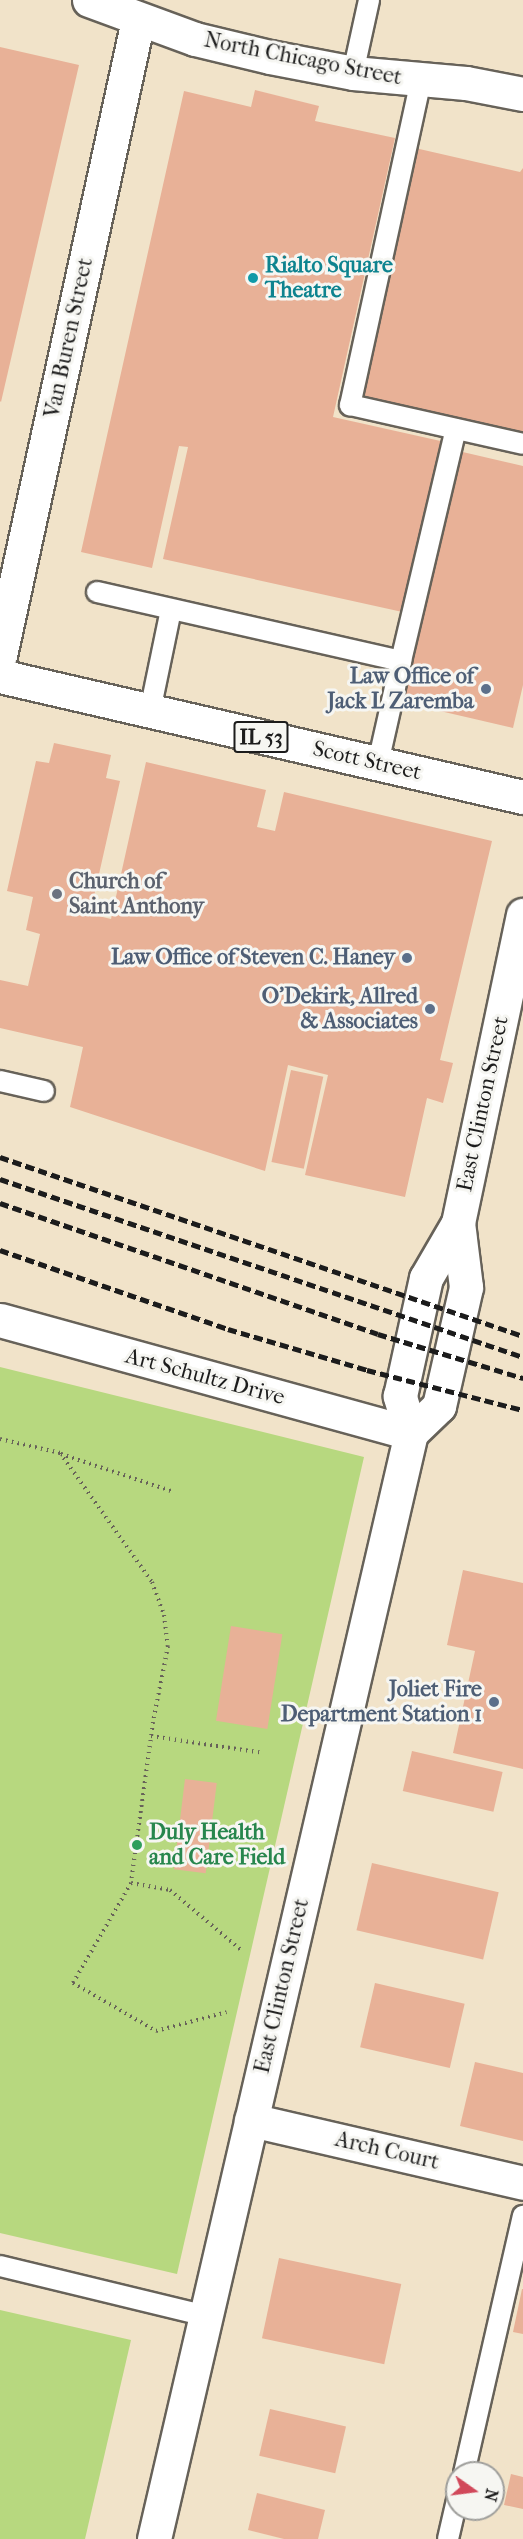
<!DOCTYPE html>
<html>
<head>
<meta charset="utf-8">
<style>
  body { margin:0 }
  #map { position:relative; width:523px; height:2539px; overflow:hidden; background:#f1e3c9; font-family:"IM FELL French Canon",serif }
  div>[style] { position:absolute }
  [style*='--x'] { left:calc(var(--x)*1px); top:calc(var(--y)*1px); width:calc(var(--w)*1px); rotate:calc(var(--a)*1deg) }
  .green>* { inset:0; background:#b7d87f }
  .building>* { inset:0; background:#e8b197; transform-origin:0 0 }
  .path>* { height:4px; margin-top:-2px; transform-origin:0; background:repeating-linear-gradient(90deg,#676259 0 1.5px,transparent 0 6px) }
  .roads { filter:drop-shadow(2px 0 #676259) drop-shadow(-2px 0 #676259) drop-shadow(0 2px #676259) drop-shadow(0 -2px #676259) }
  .service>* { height:20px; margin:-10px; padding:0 10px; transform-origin:10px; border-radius:10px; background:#fff }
  .minor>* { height:33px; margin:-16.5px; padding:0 16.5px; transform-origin:16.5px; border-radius:16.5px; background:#fff }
  .tertiary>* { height:33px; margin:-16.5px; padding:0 16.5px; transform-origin:16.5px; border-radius:16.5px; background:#fff }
  .primary>* { height:33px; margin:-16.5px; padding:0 16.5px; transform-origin:16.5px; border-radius:16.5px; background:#fff }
  .rail>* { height:4.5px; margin-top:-2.25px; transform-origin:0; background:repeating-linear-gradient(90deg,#1c1c1c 0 9px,transparent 0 13.5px) }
  .dots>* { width:16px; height:16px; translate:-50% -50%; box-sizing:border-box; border:3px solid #f6f6f2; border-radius:50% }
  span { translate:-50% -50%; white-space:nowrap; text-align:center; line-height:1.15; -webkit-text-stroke:6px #f6f6f2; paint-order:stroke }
  .shield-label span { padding:2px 4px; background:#f6f6f2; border:2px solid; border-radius:4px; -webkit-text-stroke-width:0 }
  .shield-label { font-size:21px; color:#1c1c1c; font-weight:700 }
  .street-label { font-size:22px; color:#1c1c1c }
  .culture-label { font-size:22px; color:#0d838f; font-weight:700 }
  .left { translate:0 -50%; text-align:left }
  .service-label { font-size:22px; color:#4e5e75; font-weight:700 }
  .right { translate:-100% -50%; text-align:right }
  .worship-label { font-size:22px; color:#5b616d; font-weight:700 }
  .leisure-label { font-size:22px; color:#27864d; font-weight:700 }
  .north { position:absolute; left:445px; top:2461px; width:60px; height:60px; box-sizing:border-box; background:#f6f6f2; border:2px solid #9f9f9c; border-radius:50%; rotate:104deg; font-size:16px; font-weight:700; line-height:24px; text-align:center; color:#1c1c1c }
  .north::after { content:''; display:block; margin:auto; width:21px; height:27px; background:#d1495b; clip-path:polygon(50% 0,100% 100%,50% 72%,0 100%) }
</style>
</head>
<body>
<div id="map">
  <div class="green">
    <i style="clip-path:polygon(0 1367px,364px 1457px,177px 2274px,0 2233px)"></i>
    <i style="clip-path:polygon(0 2310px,131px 2340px,85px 2539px,0 2539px)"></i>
  </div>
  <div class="building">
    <i style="clip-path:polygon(0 47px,79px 65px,1px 402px,0 401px)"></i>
    <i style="clip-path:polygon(255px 90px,319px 106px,315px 121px,395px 138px,333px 417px,445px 442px,407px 613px,163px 559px,188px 447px,179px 446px,152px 568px,81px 552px,184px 91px,251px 107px)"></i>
    <i style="clip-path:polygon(415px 148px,520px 172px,523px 168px,523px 438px,356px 399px)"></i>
    <i style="clip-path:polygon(454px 450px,523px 466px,523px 685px,513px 728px,397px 701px)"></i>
    <i style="clip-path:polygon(54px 743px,111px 755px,106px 778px,120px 781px,90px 914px,111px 919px,146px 762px,266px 790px,257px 827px,275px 831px,284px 792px,492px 841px,440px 1060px,453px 1063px,443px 1103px,427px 1098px,405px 1197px,305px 1175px,328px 1075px,288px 1065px,265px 1171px,70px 1107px,83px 1047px,0 1028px,0 980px,28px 986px,40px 934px,26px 930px,33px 897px,7px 891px,36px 761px,49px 763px)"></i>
    <i style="left:291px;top:1070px;width:33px;height:94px;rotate:12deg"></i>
    <i style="clip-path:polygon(463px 1570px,523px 1583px,523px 1769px,453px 1753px,475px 1651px,447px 1645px)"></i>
    <i style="left:231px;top:1626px;width:52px;height:96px;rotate:9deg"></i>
    <i style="left:412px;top:1751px;width:93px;height:41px;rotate:13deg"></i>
    <i style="left:185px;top:1779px;width:32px;height:91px;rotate:7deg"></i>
    <i style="left:372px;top:1863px;width:130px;height:69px;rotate:13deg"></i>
    <i style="left:375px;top:1983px;width:92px;height:66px;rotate:13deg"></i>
    <i style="clip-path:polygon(475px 2062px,523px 2073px,523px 2141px,460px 2126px)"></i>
    <i style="left:279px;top:2258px;width:125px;height:82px;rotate:12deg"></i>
    <i style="clip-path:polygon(522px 2289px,523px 2289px,523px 2334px,513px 2332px)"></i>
    <i style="left:270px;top:2409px;width:78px;height:48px;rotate:13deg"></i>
    <i style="clip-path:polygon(511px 2474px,523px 2477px,523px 2509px,504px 2505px)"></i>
    <i style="clip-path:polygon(257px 2493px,325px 2510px,318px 2539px,284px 2539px,248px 2530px)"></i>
  </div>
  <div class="path">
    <i style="--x:0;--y:1439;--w:62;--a:13.1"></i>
    <i style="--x:60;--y:1453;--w:158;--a:54.5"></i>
    <i style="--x:152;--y:1582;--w:35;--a:70"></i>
    <i style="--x:164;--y:1615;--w:31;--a:83"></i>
    <i style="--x:168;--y:1646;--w:77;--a:101.2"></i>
    <i style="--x:153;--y:1722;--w:162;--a:97.8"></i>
    <i style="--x:131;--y:1883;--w:40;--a:10"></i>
    <i style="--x:170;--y:1890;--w:93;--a:40.2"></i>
    <i style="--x:61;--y:1454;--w:119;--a:18.6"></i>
    <i style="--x:151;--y:1736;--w:113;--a:8.6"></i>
    <i style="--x:131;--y:1883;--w:116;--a:120.1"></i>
    <i style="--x:73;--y:1983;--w:96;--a:30"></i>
    <i style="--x:156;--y:2031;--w:73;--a:-15"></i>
  </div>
  <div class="roads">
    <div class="service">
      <i style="--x:353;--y:73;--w:75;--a:-77.6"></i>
      <i style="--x:421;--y:80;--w:333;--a:102.3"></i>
      <i style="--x:350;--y:405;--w:177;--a:12.7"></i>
      <i style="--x:97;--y:592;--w:312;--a:12.8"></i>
      <i style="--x:401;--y:661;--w:105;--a:102.7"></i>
      <i style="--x:401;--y:661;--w:238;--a:-76.7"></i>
      <i style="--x:150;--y:711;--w:103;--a:-78.3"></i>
      <i style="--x:0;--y:1081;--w:45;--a:12.8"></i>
      <i style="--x:0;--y:2266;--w:212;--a:13.6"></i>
      <i style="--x:464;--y:2473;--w:264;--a:-77.1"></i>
      <i style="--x:448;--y:2539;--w:39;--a:-77"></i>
    </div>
    <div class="minor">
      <i style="--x:0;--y:655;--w:650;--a:-77.74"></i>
      <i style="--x:0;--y:1320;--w:426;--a:15.4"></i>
      <i style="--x:251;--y:2120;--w:279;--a:13"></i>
    </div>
    <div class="tertiary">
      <i style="--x:89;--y:0;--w:113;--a:20.2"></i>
      <i style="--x:195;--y:39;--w:77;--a:13.5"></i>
      <i style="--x:270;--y:57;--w:85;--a:10.9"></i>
      <i style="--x:353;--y:73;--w:113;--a:5.1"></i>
      <i style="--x:466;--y:83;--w:58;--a:10.9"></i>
      <i style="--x:411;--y:1433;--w:39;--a:-44"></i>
      <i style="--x:439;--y:1406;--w:122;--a:-77.2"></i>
      <i style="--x:466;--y:1287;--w:64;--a:-97.1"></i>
      <i style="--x:154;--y:2539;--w:1135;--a:-76.92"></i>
      <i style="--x:411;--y:1433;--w:39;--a:-107"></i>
      <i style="--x:400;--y:1396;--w:121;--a:-77.6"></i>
      <i style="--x:426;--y:1278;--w:64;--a:-59.8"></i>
      <i style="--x:458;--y:1223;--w:315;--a:-78.1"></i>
    </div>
    <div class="primary">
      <i style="--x:0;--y:676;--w:537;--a:13.03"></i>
    </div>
  </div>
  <div class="rail">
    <i style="--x:0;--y:1157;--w:553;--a:18.89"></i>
    <i style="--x:0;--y:1179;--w:552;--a:18.8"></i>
    <i style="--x:0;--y:1203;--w:400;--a:19.1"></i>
    <i style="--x:378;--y:1334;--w:152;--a:16.9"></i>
    <i style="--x:0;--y:1250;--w:241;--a:19.1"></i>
    <i style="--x:228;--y:1329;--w:145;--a:16.4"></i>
    <i style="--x:367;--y:1370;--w:161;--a:14.4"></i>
  </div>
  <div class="dots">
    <i style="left:253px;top:278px;background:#0f9aa8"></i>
    <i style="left:486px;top:689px;background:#5c6f8a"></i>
    <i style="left:57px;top:894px;background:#6b7280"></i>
    <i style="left:407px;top:958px;background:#5c6f8a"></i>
    <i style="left:430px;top:1009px;background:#5c6f8a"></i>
    <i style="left:494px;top:1702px;background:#5c6f8a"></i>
    <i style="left:137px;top:1845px;background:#2e9e5b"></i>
  </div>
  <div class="shield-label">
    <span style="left:261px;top:737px">IL 53</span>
  </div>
  <div class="street-label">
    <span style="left:303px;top:59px;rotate:11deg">North Chicago Street</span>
    <span style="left:69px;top:338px;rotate:-78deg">Van Buren Street</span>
    <span style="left:367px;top:761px;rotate:13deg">Scott Street</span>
    <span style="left:483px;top:1104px;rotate:-78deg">East Clinton Street</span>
    <span style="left:205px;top:1377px;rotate:15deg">Art Schultz Drive</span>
    <span style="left:282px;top:1986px;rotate:-77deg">East Clinton Street</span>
    <span style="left:387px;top:2151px;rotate:13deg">Arch Court</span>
  </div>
  <div class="culture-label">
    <span class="left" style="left:265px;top:278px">Rialto Square<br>Theatre</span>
  </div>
  <div class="service-label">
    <span class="right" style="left:474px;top:689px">Law Office of<br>Jack L Zaremba</span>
    <span class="right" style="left:395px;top:958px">Law Office of Steven C. Haney</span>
    <span class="right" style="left:418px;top:1009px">O'Dekirk, Allred<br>&amp; Associates</span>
    <span class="right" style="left:482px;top:1702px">Joliet Fire<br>Department Station 1</span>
  </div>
  <div class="worship-label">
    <span class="left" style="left:69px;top:894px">Church of<br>Saint Anthony</span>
  </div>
  <div class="leisure-label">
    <span class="left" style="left:149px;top:1845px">Duly Health<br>and Care Field</span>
  </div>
  <div class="north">N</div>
</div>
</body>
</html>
